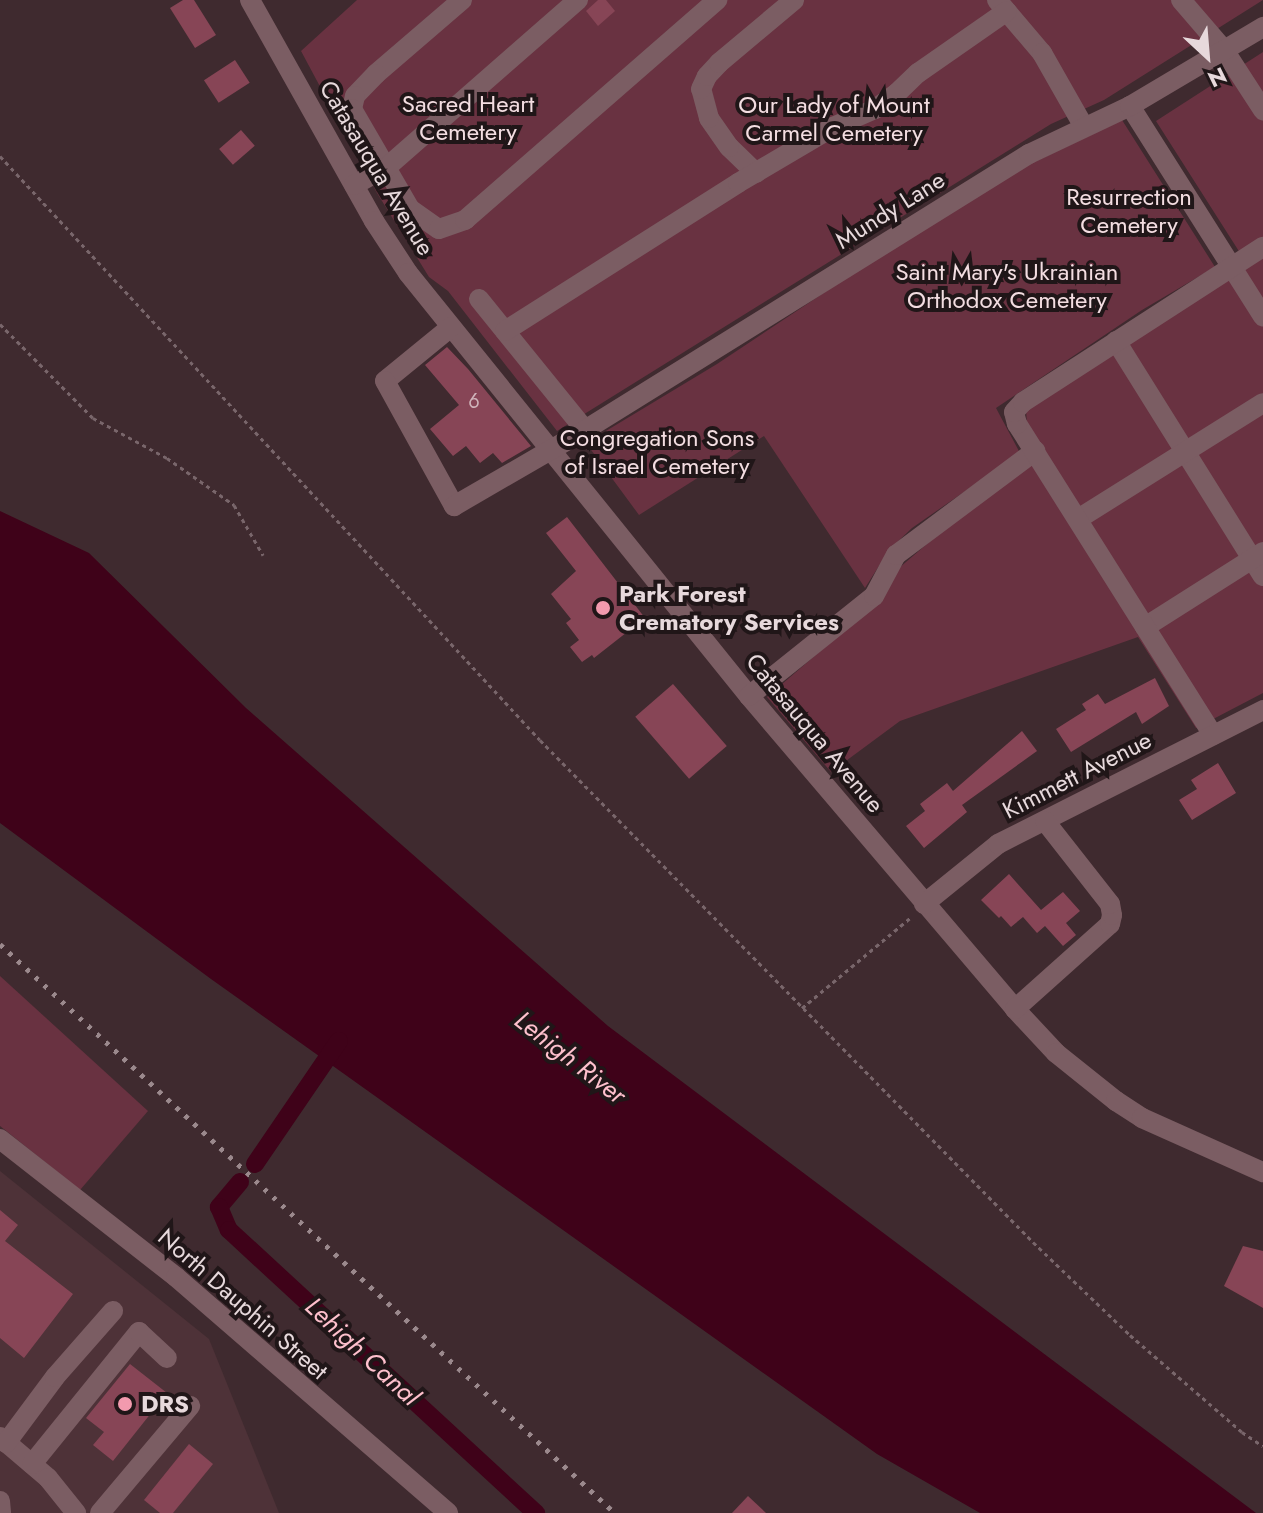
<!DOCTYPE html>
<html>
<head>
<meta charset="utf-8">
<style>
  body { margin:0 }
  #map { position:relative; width:1263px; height:1513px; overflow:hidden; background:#3f2a2f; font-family:Jost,sans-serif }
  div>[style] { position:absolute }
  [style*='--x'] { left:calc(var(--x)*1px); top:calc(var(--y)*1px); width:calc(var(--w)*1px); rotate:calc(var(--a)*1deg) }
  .built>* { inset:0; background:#4e3238 }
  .green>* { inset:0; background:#693241 }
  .water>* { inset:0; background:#3f0219 }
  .canal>* { height:18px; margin:-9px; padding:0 9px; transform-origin:9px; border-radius:9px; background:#3f0219 }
  .building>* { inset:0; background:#874556; transform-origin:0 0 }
  .path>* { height:3px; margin-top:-1.5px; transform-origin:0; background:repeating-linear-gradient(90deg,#79666b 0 4px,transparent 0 8px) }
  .minor>* { height:20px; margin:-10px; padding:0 10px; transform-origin:10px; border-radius:10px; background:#7b5d63 }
  .rail>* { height:5px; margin-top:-2.5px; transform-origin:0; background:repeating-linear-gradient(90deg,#9b898d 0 4px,transparent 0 12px) }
  .dots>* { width:22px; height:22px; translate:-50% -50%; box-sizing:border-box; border:4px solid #201618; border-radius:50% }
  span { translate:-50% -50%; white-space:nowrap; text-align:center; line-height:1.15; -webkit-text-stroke:8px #201618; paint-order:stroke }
  .number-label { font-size:20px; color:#cfb4ba }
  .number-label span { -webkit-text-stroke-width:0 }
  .park-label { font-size:24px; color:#f3dde1 }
  .street-label { font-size:24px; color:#e7d9dc }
  .poi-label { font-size:24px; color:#e7d9dc; font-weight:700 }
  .left { translate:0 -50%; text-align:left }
  .water-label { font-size:26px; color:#fec0cd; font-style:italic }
  .north { position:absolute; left:1167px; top:16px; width:80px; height:80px; -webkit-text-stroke:6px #201618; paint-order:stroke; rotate:154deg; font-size:22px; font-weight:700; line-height:32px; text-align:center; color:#e7d9dc }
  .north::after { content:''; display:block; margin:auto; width:28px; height:36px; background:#e7d9dc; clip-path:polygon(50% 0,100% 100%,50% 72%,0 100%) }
</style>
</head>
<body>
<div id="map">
  <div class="built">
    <i style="clip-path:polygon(0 1171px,209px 1339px,279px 1513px,0 1513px)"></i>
  </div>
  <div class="green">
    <i style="clip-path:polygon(357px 0,1263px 0,1104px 100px,1051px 124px,557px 431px,448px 291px,429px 277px,377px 193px,301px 51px)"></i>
    <i style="clip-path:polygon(1263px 52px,1263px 693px,1196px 728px,1138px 637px,900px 721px,831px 772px,767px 697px,883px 597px,899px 568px,942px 531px,1045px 452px,1027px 426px,1026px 409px,1249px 267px,1156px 121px)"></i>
    <i style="clip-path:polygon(1122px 120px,1215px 267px,1142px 310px,996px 408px,1020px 453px,912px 528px,889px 550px,865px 588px,764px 436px,639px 515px,586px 443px,717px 364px,986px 185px)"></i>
    <i style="clip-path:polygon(0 976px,148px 1111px,80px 1190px,0 1126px)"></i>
  </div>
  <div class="water">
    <i style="clip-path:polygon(0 511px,89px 553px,246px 708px,608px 1026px,1256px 1513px,980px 1513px,877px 1454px,211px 979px,0 823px)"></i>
  </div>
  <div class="canal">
    <i style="--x:255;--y:1164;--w:149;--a:-55.7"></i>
    <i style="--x:240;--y:1182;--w:33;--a:130"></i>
    <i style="--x:219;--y:1207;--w:25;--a:67"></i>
    <i style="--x:229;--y:1230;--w:418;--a:42.7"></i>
  </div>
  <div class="building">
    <i style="clip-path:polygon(183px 0,194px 0,216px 35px,195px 48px,170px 8px)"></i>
    <i style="clip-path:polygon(598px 0,606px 0,615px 11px,598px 26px,586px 11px)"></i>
    <i style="left:235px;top:60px;width:27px;height:37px;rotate:57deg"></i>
    <i style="left:241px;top:130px;width:21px;height:29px;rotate:49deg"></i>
    <i style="clip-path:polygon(447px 347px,468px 369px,531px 446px,502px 463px,493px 453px,480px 463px,466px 446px,453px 456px,430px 429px,459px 405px,425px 365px)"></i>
    <i style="clip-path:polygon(567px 517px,645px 618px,594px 658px,592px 655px,582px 662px,570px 647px,579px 640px,566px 623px,571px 619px,551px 594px,576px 571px,546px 533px)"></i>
    <i style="clip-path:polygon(1155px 678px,1169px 706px,1142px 724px,1136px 712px,1071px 752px,1056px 729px,1086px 710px,1082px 704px,1098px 694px,1105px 704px)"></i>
    <i style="left:673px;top:684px;width:82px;height:50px;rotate:49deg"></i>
    <i style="clip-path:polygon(1022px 731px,1037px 751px,962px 805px,967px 812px,924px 848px,906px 826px,925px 811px,920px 804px,947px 783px,953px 791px)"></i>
    <i style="clip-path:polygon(1218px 763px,1236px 793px,1192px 820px,1179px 800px,1197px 789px,1191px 780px)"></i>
    <i style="clip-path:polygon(1009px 874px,1041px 910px,1063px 892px,1080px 911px,1066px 923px,1076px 935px,1063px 946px,1045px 926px,1037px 933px,1023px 917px,1011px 927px,1001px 916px,999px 918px,981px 900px)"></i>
    <i style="clip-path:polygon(0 1210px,18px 1225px,5px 1241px,73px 1294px,24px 1358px,0 1338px)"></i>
    <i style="clip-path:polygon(1243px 1246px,1263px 1251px,1263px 1308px,1224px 1286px)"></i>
    <i style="clip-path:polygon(130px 1364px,167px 1393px,113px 1461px,93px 1445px,104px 1432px,86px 1418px)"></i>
    <i style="clip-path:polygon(189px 1444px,213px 1464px,173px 1513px,160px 1513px,144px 1500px)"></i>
    <i style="clip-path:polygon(748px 1496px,766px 1513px,732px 1513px)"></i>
  </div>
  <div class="path">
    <i style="--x:0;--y:156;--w:795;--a:47.24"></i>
    <i style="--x:540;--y:740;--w:704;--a:45.52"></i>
    <i style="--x:1033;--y:1242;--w:134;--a:43.8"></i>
    <i style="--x:1130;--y:1335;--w:148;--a:40.9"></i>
    <i style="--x:1242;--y:1432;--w:25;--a:34"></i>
    <i style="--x:0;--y:324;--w:132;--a:45.3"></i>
    <i style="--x:93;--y:418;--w:84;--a:28.4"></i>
    <i style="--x:167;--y:458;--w:82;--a:35"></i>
    <i style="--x:234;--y:505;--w:58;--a:59.9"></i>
    <i style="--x:802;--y:1008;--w:141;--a:-39.8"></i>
  </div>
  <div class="minor">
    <i style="--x:250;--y:0;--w:253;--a:60.7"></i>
    <i style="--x:374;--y:221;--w:62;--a:56.8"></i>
    <i style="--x:408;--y:273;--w:543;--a:51.13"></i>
    <i style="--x:749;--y:696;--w:411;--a:49.6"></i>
    <i style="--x:1015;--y:1009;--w:60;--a:47"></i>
    <i style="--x:1056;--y:1053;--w:77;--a:38.7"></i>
    <i style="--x:1116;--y:1101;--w:31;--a:33"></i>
    <i style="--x:1142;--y:1118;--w:133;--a:24.1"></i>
    <i style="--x:462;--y:0;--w:113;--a:139.3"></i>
    <i style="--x:376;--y:74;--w:30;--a:134"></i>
    <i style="--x:355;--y:96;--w:13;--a:103"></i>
    <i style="--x:352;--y:109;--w:116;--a:59.9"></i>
    <i style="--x:410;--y:209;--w:35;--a:35"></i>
    <i style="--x:439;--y:229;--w:28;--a:-19"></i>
    <i style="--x:465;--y:220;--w:335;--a:-41.1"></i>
    <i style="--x:997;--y:0;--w:70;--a:49.7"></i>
    <i style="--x:1042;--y:53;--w:85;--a:60.4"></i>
    <i style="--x:1181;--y:0;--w:66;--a:49.3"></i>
    <i style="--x:1224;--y:50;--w:72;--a:57"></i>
    <i style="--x:1130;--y:106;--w:249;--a:57.7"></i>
    <i style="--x:756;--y:173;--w:37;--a:-136"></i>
    <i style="--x:729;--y:147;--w:35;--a:-125"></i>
    <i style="--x:709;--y:118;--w:30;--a:-105"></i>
    <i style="--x:701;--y:89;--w:14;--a:-65"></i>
    <i style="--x:707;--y:76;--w:18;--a:-47"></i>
    <i style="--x:719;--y:63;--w:98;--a:-40"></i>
    <i style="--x:354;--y:185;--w:38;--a:-29"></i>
    <i style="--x:387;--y:167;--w:254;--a:-41.2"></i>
    <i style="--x:479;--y:299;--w:169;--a:51"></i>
    <i style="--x:451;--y:327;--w:85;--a:140.7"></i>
    <i style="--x:385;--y:381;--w:143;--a:61.1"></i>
    <i style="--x:454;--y:506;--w:151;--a:-30.1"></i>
    <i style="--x:585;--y:430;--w:523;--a:-31.87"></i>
    <i style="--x:1029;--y:154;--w:112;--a:-25.4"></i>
    <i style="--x:1130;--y:106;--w:155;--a:-30.7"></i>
    <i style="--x:505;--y:331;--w:276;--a:-32.4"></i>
    <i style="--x:738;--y:183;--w:110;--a:-30.5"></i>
    <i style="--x:833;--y:127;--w:46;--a:-23.2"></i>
    <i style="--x:875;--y:109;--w:27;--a:-36"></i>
    <i style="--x:897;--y:93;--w:29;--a:-44"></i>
    <i style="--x:918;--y:73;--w:108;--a:-34.9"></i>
    <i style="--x:1116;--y:341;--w:277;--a:58"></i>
    <i style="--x:1078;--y:519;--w:218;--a:-32.1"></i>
    <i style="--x:1145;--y:627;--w:140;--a:-32.4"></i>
    <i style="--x:749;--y:696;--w:160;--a:-38.7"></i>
    <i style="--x:874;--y:596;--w:47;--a:-61.8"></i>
    <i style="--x:896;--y:555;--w:174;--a:-36.8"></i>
    <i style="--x:1213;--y:735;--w:368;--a:-122.2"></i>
    <i style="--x:1017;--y:424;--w:12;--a:-104"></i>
    <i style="--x:1014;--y:412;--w:13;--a:-48"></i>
    <i style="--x:1023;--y:402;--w:286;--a:-32.9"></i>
    <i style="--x:924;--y:904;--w:95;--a:-39"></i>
    <i style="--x:998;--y:844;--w:297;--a:-26.8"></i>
    <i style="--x:1015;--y:1009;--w:127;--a:-41.8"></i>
    <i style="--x:1110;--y:924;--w:9;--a:-77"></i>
    <i style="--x:1112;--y:915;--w:11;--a:-100"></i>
    <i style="--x:1110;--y:904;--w:105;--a:-128.1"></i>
    <i style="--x:0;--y:1139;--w:224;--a:38.1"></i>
    <i style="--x:176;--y:1277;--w:360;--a:40.9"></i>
    <i style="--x:0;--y:1437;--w:63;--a:40.5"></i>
    <i style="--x:48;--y:1478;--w:45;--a:51.3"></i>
    <i style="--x:6;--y:1443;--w:82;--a:-53.4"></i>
    <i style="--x:55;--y:1377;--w:88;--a:-48.7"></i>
    <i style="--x:32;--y:1464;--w:170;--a:-51"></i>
    <i style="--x:139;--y:1332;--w:38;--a:43"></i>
    <i style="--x:0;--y:1501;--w:12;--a:85"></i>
    <i style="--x:100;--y:1513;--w:140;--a:-49.9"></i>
  </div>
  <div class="rail">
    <i style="--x:0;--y:944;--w:838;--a:42.78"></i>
  </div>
  <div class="dots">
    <i style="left:603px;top:608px;background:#f29aae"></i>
    <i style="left:125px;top:1404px;background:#f29aae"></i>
  </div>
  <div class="number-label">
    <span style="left:474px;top:401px">6</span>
  </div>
  <div class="park-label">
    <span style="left:468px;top:118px">Sacred Heart<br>Cemetery</span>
    <span style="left:834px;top:119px">Our Lady of Mount<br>Carmel Cemetery</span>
    <span style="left:1129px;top:211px">Resurrection<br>Cemetery</span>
    <span style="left:1007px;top:286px">Saint Mary's Ukrainian<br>Orthodox Cemetery</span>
    <span style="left:657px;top:452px">Congregation Sons<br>of Israel Cemetery</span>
  </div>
  <div class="street-label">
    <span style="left:377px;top:168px;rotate:59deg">Catasauqua Avenue</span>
    <span style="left:890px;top:210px;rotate:-32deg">Mundy Lane</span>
    <span style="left:815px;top:733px;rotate:50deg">Catasauqua Avenue</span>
    <span style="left:1077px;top:775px;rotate:-27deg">Kimmett Avenue</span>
    <span style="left:243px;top:1304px;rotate:41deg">North Dauphin Street</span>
  </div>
  <div class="poi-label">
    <span class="left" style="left:619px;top:608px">Park Forest<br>Crematory Services</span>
    <span class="left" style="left:141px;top:1404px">DRS</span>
  </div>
  <div class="water-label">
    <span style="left:570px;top:1058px;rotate:38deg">Lehigh River</span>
    <span style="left:362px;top:1352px;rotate:43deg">Lehigh Canal</span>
  </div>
  <div class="north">N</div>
</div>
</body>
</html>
